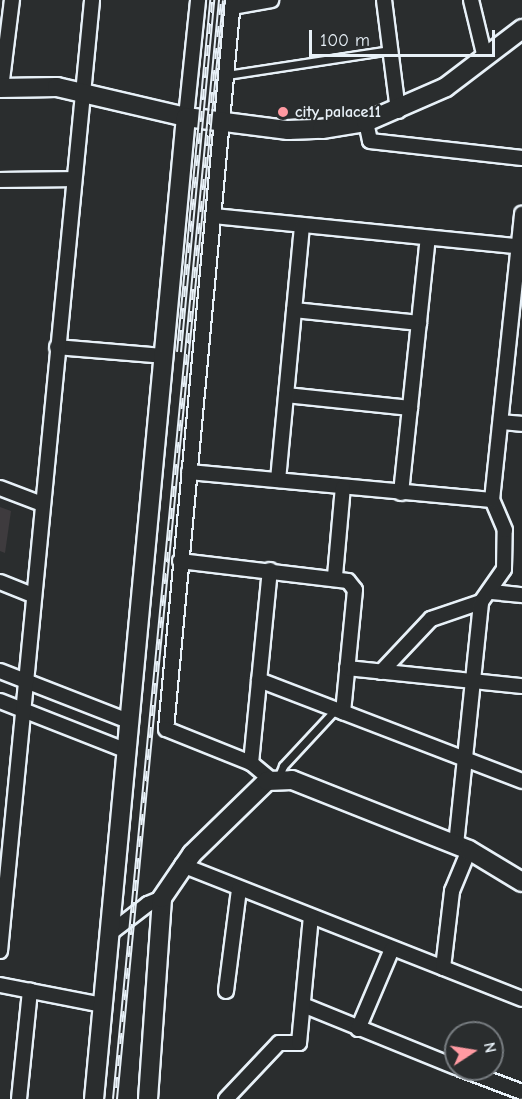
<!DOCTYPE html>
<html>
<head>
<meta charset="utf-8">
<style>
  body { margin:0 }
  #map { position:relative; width:522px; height:1099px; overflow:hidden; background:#2a2d2e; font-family:"Comic Neue",sans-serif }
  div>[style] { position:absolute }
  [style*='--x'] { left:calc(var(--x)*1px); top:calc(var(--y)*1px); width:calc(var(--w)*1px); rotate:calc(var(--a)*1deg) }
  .built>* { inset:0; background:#3e3b3e }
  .roads { filter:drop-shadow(2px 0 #e8f1f8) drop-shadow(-2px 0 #e8f1f8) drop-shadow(0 2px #e8f1f8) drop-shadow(0 -2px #e8f1f8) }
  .service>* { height:7px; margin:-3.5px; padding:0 3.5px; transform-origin:3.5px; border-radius:3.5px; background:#2a2d2e }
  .minor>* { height:14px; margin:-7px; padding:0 7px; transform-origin:7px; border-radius:7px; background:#2a2d2e }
  .tertiary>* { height:18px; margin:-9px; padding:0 9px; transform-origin:9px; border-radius:9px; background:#2a2d2e }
  .rail>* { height:6px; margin-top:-3px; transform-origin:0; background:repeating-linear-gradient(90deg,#2a2d2e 0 11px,#e8f1f8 0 22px); box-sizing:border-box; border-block:2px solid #e8f1f8 }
  .dots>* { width:16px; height:16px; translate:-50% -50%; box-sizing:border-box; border:3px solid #2a2d2e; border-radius:50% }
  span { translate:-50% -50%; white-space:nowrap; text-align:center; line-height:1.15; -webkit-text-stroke:4.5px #2a2d2e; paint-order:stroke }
  .poi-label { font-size:16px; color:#e8f1f8; font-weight:700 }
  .left { translate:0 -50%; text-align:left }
  .north { position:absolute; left:444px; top:1021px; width:60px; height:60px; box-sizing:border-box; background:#2a2d2e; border:2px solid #767b7f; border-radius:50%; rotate:78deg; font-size:16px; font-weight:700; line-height:24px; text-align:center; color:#e8f1f8 }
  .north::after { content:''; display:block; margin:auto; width:21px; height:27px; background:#ff9aa2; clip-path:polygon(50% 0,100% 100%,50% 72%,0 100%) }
  .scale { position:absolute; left:309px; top:30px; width:186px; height:27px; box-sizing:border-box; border:3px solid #e8f1f8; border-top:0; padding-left:8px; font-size:18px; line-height:21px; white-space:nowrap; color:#e8f1f8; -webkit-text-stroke:4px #2a2d2e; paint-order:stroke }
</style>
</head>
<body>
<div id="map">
  <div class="built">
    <i style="clip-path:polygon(0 507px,11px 511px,5px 553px,0 551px)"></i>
  </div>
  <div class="roads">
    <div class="service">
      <i style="--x:227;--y:75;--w:165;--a:-8.7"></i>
      <i style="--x:278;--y:778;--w:13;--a:-67"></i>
      <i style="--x:283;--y:766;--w:78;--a:-47.1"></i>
    </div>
    <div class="minor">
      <i style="--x:233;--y:0;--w:732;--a:95.25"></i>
      <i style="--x:166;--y:729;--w:92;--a:21.8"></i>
      <i style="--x:251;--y:763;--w:26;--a:40"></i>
      <i style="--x:384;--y:0;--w:112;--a:82.8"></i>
      <i style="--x:471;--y:0;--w:60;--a:76.4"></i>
      <i style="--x:232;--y:7;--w:40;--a:-10"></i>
      <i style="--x:1;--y:88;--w:89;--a:-82.9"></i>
      <i style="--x:186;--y:117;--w:118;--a:-84.1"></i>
      <i style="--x:366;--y:122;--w:19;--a:78"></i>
      <i style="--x:370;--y:141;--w:153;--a:6.4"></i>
      <i style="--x:0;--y:180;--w:73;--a:-0.8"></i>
      <i style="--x:213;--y:216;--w:311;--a:5.7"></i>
      <i style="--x:294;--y:310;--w:126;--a:5.9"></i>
      <i style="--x:57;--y:347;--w:108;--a:4.8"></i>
      <i style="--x:286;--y:395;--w:125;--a:6"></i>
      <i style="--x:501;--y:422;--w:21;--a:5"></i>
      <i style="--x:189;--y:472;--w:304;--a:5.3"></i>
      <i style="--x:278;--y:480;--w:256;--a:-84.6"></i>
      <i style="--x:0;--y:488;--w:45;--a:20.9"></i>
      <i style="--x:401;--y:493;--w:256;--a:-84"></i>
      <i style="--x:180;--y:561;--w:169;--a:6.8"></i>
      <i style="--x:348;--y:581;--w:11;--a:52"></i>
      <i style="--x:355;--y:590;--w:123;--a:95.6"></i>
      <i style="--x:335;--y:576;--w:89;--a:-84.9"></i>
      <i style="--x:0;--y:582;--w:35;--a:22"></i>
      <i style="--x:492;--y:592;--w:30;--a:6"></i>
      <i style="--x:347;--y:668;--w:176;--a:5.9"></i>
      <i style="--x:0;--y:671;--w:137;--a:21.3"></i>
      <i style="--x:381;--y:672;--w:73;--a:-46.7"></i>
      <i style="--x:431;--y:619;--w:53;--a:-18.8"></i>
      <i style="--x:481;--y:602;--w:40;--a:-55.1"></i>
      <i style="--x:504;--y:569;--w:39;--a:-89"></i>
      <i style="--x:505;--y:530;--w:33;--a:-113"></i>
      <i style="--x:492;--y:500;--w:288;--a:-84"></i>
      <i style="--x:259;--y:680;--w:282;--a:21"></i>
      <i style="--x:0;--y:701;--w:134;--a:21.4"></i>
      <i style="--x:251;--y:763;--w:194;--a:-84.4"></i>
      <i style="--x:456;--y:845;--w:244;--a:-84.1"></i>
      <i style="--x:182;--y:865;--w:365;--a:21.5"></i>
      <i style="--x:109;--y:934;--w:49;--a:-37.6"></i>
      <i style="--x:148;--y:904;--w:15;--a:-23"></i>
      <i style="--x:0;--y:951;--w:955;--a:-84.47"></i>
      <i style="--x:443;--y:968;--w:78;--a:-83.3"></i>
      <i style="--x:452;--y:891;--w:44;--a:-67.5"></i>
      <i style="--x:0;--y:985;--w:105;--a:11"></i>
      <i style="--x:226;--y:991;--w:103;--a:-82.7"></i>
      <i style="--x:303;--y:1005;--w:165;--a:22.1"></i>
      <i style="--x:358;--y:1029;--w:87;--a:-67"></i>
      <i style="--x:461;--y:1069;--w:65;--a:20.7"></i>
      <i style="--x:19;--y:1099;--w:109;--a:-84.2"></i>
      <i style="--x:226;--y:1099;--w:77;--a:-46.6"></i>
      <i style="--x:279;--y:1043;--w:20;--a:0"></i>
      <i style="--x:299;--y:1043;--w:127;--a:-84.6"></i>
    </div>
    <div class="tertiary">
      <i style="--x:0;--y:88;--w:57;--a:-1"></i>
      <i style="--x:57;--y:87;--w:132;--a:13.1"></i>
      <i style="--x:186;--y:117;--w:103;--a:7.3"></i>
      <i style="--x:288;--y:130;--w:34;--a:-2"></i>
      <i style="--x:322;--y:129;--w:45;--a:-9"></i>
      <i style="--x:366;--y:122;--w:87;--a:-23.6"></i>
      <i style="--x:446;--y:87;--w:96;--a:-37.3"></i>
      <i style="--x:94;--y:1099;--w:986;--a:-84.65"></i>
      <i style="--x:148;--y:1099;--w:201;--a:-86"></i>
      <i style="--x:162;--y:898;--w:53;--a:-55.7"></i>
      <i style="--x:192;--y:854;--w:105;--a:-44.2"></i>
      <i style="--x:267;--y:781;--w:25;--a:-2"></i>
      <i style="--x:292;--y:780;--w:190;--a:21.6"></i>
      <i style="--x:469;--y:850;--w:62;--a:31.1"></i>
    </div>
  </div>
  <div class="rail">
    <i style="--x:179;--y:352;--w:354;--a:-84.6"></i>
    <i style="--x:115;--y:1099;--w:1104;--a:-84.49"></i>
  </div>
  <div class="dots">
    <i style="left:283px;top:112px;background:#ff9aa2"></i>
  </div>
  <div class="poi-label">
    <span class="left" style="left:295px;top:112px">city palace11</span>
  </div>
  <div class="north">N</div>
  <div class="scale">100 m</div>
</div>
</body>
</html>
